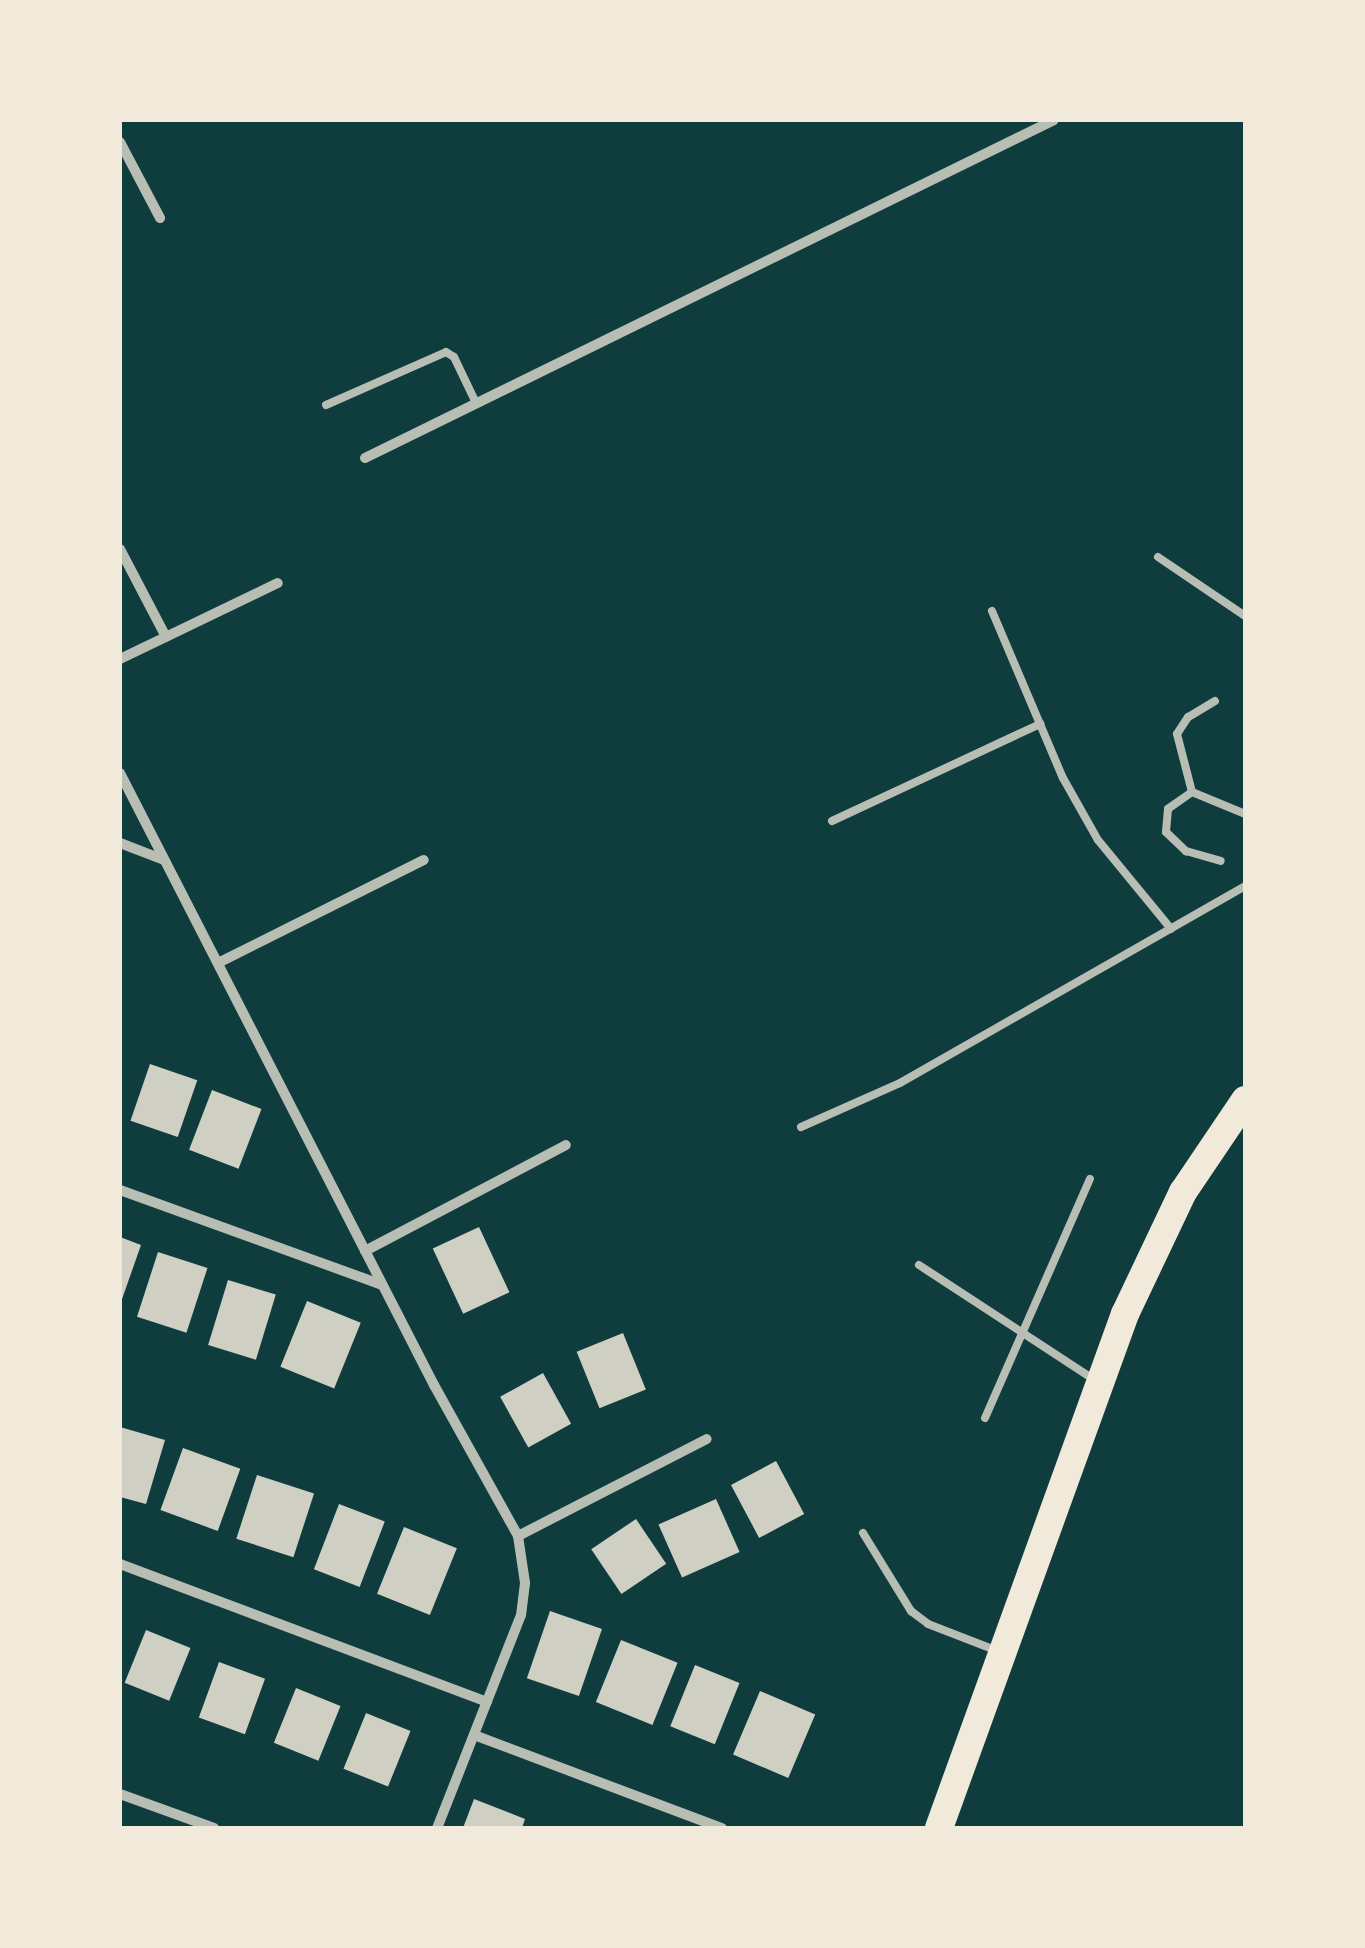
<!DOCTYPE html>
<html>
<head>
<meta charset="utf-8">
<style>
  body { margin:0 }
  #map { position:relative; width:1365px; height:1948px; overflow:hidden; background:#0f3d3e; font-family:Mulish,sans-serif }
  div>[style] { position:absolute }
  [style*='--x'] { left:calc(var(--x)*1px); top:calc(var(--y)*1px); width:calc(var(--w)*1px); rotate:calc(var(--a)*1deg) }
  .building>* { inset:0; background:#cfcfc3; transform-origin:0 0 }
  .service>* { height:8px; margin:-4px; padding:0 4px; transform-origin:4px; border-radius:4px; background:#b8beb3 }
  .minor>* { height:10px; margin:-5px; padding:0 5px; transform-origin:5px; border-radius:5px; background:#b8beb3 }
  .trunk>* { height:28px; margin:-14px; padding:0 14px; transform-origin:14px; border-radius:14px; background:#f1e9da }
  span { translate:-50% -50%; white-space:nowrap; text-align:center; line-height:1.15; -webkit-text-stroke:9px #f1e9da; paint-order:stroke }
  .frame { position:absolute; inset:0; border:122px solid #f1e9da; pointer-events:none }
</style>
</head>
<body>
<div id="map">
  <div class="building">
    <i style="left:150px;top:1064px;width:50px;height:60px;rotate:19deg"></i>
    <i style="left:212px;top:1090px;width:53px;height:64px;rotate:21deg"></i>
    <i style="left:479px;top:1227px;width:72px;height:51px;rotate:65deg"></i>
    <i style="clip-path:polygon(120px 1237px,141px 1245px,121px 1302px,120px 1302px)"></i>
    <i style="left:158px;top:1252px;width:52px;height:68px;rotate:18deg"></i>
    <i style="left:228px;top:1280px;width:50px;height:68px;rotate:17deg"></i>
    <i style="left:307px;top:1301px;width:58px;height:71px;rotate:22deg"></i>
    <i style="left:623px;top:1333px;width:61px;height:50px;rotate:68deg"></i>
    <i style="left:543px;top:1373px;width:58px;height:49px;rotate:61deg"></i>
    <i style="clip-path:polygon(120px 1427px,165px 1440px,146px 1504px,120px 1497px)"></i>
    <i style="left:183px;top:1448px;width:61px;height:66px;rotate:20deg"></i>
    <i style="left:776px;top:1461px;width:60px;height:51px;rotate:62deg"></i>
    <i style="left:257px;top:1475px;width:60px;height:67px;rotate:18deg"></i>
    <i style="left:716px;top:1499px;width:58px;height:63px;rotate:66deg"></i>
    <i style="left:339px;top:1504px;width:49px;height:70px;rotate:21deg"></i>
    <i style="left:636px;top:1519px;width:54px;height:54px;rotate:56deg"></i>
    <i style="left:404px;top:1527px;width:57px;height:72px;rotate:22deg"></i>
    <i style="left:550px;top:1611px;width:55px;height:71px;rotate:19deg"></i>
    <i style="left:146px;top:1630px;width:48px;height:57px;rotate:22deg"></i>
    <i style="left:621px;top:1640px;width:61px;height:67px;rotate:22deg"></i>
    <i style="left:219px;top:1662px;width:49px;height:59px;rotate:20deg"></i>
    <i style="left:695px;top:1665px;width:48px;height:66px;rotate:22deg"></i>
    <i style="left:296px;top:1688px;width:48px;height:59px;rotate:22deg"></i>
    <i style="left:760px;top:1691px;width:60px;height:69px;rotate:23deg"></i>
    <i style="left:366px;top:1713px;width:48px;height:60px;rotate:22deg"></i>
    <i style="clip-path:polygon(474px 1799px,525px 1819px,522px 1828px,463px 1828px)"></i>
  </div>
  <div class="service">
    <i style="--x:326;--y:405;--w:131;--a:-23.8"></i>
    <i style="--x:446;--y:352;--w:9;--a:32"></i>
    <i style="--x:454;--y:357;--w:51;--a:64.4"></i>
    <i style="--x:1158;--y:557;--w:105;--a:34.1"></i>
    <i style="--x:992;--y:611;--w:181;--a:67"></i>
    <i style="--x:1063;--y:778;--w:71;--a:60.6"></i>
    <i style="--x:1098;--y:840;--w:115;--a:50.6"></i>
    <i style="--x:1215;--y:701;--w:31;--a:149"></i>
    <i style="--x:1188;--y:717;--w:20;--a:123"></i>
    <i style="--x:1177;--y:734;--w:60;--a:75.5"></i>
    <i style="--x:1192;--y:792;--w:57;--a:22.5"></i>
    <i style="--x:1192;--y:792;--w:29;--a:145"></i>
    <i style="--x:1168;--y:809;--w:23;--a:95"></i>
    <i style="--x:1166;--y:832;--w:28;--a:44"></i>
    <i style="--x:1186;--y:851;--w:36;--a:16"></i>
    <i style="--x:832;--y:821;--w:230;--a:-25"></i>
    <i style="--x:801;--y:1127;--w:108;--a:-24"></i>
    <i style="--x:900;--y:1083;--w:397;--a:-29.7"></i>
    <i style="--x:919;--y:1265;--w:212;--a:33.2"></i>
    <i style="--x:985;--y:1418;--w:261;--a:-66.3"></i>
    <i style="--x:863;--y:1533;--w:92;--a:58.4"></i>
    <i style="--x:911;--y:1611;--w:21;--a:37"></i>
    <i style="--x:928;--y:1624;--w:72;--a:21.2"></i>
  </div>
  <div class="minor">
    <i style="--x:120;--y:142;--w:86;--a:62.2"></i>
    <i style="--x:365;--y:458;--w:767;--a:-26.13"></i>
    <i style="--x:120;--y:549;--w:99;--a:62.4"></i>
    <i style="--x:120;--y:659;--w:175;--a:-25.7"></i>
    <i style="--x:120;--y:773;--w:688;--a:62.84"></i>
    <i style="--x:434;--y:1385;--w:173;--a:60.9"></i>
    <i style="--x:518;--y:1536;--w:48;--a:81.5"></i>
    <i style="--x:525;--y:1583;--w:32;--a:97"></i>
    <i style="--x:521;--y:1615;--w:229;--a:111.5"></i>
    <i style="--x:120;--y:843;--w:47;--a:21.1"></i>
    <i style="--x:218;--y:963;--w:230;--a:-26.6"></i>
    <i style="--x:120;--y:1190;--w:279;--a:19.9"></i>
    <i style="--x:365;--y:1251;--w:227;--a:-27.8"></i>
    <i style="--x:518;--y:1536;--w:212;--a:-27.2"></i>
    <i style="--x:120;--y:1564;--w:392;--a:20.6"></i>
    <i style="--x:474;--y:1735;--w:265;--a:20.6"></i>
    <i style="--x:120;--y:1794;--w:100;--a:19.9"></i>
  </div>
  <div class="trunk">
    <i style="--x:939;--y:1828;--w:547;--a:-70.11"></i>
    <i style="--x:1125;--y:1314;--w:135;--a:-64.6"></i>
    <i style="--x:1183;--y:1192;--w:111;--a:-56"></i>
  </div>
  <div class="frame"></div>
</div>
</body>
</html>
